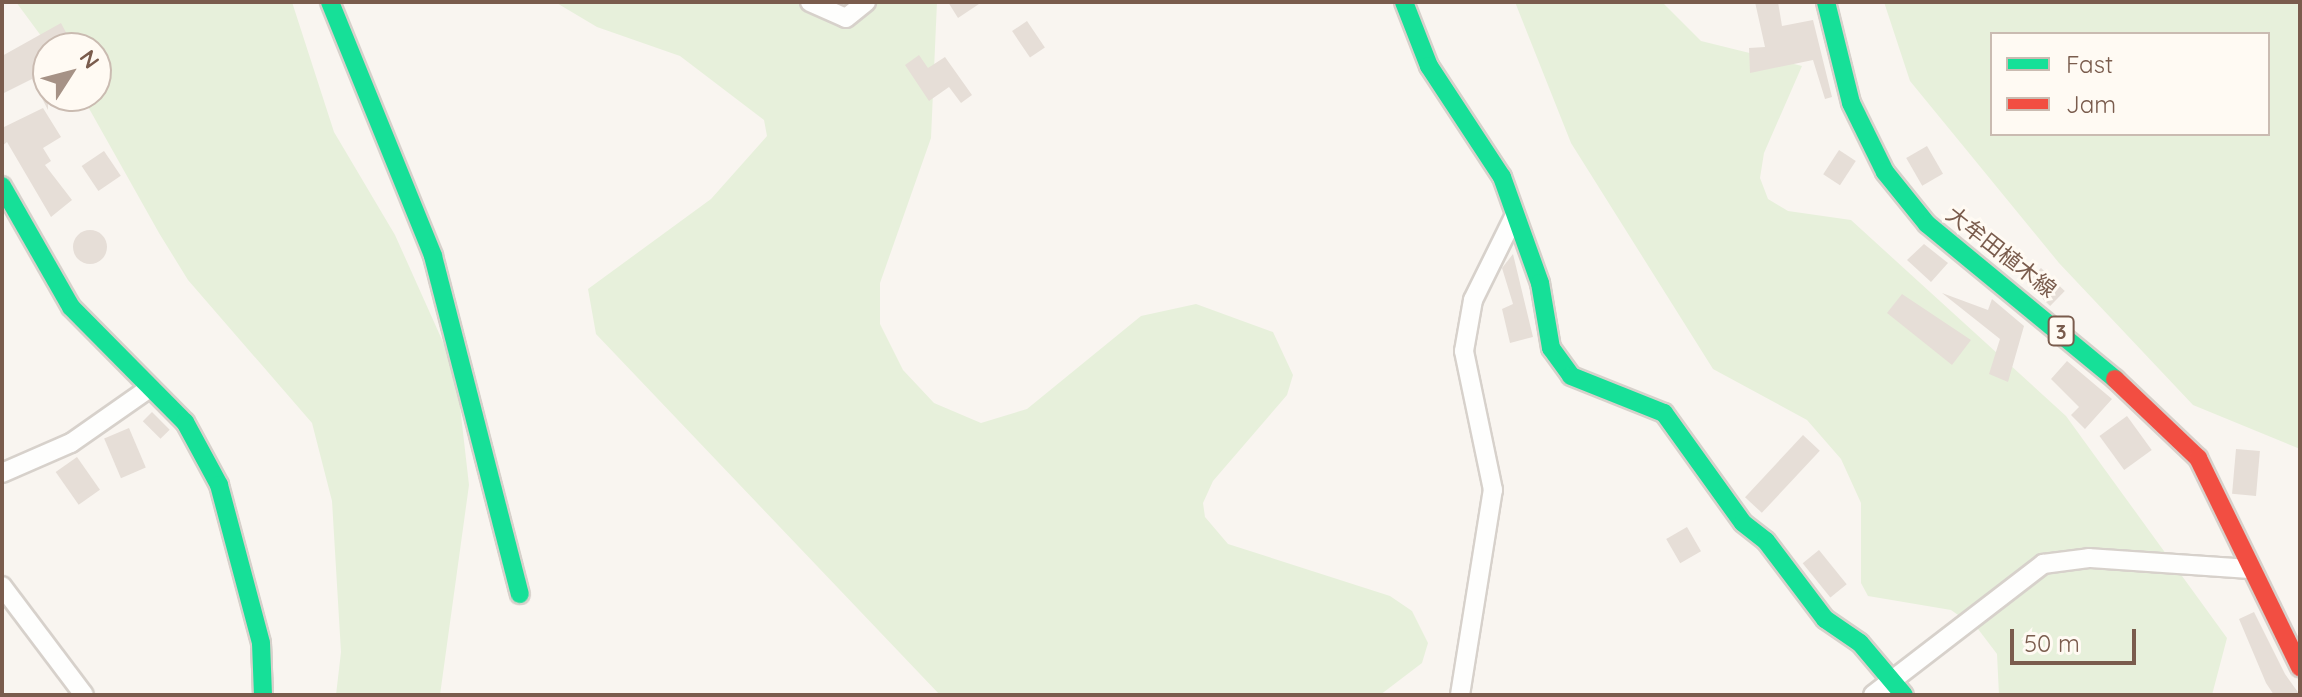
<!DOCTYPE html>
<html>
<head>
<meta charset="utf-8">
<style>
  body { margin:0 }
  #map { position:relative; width:2302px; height:697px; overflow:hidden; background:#f9f5f0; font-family:Quicksand,"Noto Sans JP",sans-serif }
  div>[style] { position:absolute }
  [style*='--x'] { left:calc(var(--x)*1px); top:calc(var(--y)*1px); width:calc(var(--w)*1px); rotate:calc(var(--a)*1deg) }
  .green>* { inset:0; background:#e7f0db }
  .building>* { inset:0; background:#e6ded7; transform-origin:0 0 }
  .round { border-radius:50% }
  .roads { filter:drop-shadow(2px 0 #d7d1cb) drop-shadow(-2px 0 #d7d1cb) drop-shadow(0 2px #d7d1cb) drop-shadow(0 -2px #d7d1cb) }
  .street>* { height:18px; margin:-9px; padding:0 9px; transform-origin:9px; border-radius:9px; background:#fefefd }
  .fast>* { height:18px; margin:-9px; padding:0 9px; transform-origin:9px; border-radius:9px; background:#16e098 }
  .jam>* { height:18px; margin:-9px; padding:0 9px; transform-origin:9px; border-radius:9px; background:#f24e42 }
  span { translate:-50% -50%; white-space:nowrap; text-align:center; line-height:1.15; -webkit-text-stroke:6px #fffaf3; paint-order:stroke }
  .shield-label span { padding:2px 6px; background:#fffaf3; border:2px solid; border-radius:6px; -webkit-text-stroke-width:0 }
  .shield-label { font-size:20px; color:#7a5c4d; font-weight:700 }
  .street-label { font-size:22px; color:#7a5c4d }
  .frame { position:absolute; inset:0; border:4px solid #7a5c4d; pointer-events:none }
  .legend { position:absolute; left:1990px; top:32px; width:280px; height:104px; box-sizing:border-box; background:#fffaf3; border:2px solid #cabbb1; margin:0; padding:10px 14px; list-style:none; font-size:24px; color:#7a5c4d }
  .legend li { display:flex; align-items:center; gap:16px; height:40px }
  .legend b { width:40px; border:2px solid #cabbb1 }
  .north { position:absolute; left:32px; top:32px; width:80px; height:80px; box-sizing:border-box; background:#fffaf3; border:2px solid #cabbb1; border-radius:50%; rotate:54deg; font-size:22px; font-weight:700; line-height:32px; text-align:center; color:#7a5c4d }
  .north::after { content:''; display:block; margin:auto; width:28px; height:36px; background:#a69286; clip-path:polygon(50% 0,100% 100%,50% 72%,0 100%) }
  .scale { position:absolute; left:2010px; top:629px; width:126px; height:36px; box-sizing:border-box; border:4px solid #7a5c4d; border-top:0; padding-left:10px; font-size:24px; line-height:28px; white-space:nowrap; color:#7a5c4d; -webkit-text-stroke:6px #fffaf3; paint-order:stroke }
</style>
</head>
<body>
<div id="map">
  <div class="green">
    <i style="clip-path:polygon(16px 2px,292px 2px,334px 132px,395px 235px,456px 371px,469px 485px,440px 695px,336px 695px,341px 652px,332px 501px,312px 423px,188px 280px,159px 233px,82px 96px,96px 96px,96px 48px,50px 48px)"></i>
    <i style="clip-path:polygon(555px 2px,937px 2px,931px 138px,880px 283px,880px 324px,903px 370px,934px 403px,981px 423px,1027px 409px,1141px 316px,1196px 304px,1273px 332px,1293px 375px,1287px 395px,1213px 481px,1203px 503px,1205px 517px,1228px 544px,1390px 596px,1412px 611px,1428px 643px,1422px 663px,1380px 695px,940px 695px,596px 334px,588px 289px,711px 199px,767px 136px,764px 120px,680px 56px,597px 27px)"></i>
    <i style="clip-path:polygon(1515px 2px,1662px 2px,1701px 41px,1802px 66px,1764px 153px,1760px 178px,1768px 199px,1788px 211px,1851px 220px,2066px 416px,2227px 638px,2212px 695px,1999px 695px,1997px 654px,1978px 629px,1951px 610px,1868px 596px,1861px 583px,1861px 503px,1841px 459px,1807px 420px,1713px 369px,1571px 143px)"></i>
    <i style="clip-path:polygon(evenodd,1884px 2px,2300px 2px,2300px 449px,2193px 405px,2059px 263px,1910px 81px,1884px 2px,1992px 34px,2268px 34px,2268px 134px,1992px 134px,1992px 34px)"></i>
  </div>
  <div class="building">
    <i style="clip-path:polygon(948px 2px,982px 2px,958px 18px)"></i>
    <i style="clip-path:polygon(1755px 2px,1778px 2px,1782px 26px,1813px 20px,1832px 97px,1825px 99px,1813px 60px,1750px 73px,1749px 48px,1765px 47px)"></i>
    <i style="left:1027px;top:21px;width:32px;height:18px;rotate:56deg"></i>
    <i style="clip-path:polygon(61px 23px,70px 40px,48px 48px,48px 110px,32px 79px,2px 94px,2px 56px)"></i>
    <i style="clip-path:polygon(919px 55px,928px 68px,945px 57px,972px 95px,961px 103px,949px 87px,929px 101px,905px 65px)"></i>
    <i style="clip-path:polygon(43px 108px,61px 137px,43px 148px,51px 161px,45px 165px,72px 200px,51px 217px,7px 142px,2px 146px,2px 128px)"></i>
    <i style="left:1927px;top:146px;width:32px;height:24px;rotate:60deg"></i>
    <i style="left:1839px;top:150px;width:20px;height:29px;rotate:33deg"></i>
    <i style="left:104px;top:151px;width:30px;height:27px;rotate:56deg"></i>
    <i class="round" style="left:73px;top:230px;width:34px;height:34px"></i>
    <i style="clip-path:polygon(1924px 244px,1948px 263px,1931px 282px,1907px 260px)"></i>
    <i style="clip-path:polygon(1513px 254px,1533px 337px,1510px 343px,1502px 309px,1513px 304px,1502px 268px)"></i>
    <i style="left:2041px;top:268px;width:33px;height:21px;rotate:44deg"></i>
    <i style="clip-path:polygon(1942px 293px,1988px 310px,1992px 299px,2024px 326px,2008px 382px,1989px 374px,2000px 339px)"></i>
    <i style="clip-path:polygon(1902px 294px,1971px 340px,1952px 365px,1887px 313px)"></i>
    <i style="clip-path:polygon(2067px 361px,2112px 399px,2085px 429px,2071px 415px,2079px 407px,2051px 379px)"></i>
    <i style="left:152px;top:412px;width:25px;height:13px;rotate:45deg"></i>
    <i style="left:2127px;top:416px;width:42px;height:34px;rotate:54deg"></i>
    <i style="left:129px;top:428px;width:43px;height:27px;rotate:67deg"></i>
    <i style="left:1803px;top:435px;width:23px;height:85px;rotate:43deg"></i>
    <i style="left:2236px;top:449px;width:24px;height:45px;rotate:5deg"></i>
    <i style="left:77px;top:457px;width:40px;height:26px;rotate:55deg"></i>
    <i style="left:1687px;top:527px;width:28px;height:24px;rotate:60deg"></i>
    <i style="left:1819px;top:550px;width:44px;height:21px;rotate:51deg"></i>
    <i style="clip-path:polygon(2254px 612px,2285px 674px,2300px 695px,2274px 695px,2266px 683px,2239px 619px)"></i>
  </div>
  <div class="roads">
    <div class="street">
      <i style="--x:810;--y:2;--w:39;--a:24"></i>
      <i style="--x:846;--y:18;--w:26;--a:-39"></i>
      <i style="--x:2;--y:473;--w:75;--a:-23.5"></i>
      <i style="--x:71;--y:443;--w:94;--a:-35"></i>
      <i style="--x:2;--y:586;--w:136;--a:53"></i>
      <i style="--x:1460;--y:695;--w:208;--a:-80.9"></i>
      <i style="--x:1493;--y:490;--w:142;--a:-101.8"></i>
      <i style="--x:1464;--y:351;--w:52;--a:-80"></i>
      <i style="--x:1473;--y:300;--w:95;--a:-63.7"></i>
      <i style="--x:1873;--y:695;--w:215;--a:-37.6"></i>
      <i style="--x:2043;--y:564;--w:46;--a:-7.4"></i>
      <i style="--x:2089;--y:558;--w:163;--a:3.9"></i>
    </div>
    <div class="fast">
      <i style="--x:330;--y:2;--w:274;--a:67.9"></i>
      <i style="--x:433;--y:256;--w:349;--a:75.6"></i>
      <i style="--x:1404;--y:2;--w:69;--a:68.7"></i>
      <i style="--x:1429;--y:66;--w:133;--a:56.7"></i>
      <i style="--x:1502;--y:177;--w:113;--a:70.3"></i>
      <i style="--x:1540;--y:283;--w:66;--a:80.4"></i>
      <i style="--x:1551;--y:348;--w:34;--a:54"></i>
      <i style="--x:1571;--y:376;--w:100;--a:21.7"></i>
      <i style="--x:1664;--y:413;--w:135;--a:54.3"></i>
      <i style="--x:1743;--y:523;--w:29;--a:38"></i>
      <i style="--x:1766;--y:541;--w:98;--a:52.9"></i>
      <i style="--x:1825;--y:619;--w:42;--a:34.4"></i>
      <i style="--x:1860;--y:643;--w:68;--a:49.8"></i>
      <i style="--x:1826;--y:2;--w:104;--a:76.1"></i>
      <i style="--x:1851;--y:103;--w:77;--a:63.8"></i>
      <i style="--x:1885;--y:172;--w:67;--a:51.1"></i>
      <i style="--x:1927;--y:224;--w:244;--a:39.5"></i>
      <i style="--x:2;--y:186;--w:139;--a:60.3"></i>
      <i style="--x:71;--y:307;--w:162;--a:45.3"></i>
      <i style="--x:185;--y:422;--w:72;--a:61.6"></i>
      <i style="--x:219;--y:485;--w:163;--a:75.1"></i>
      <i style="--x:261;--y:643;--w:52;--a:87.8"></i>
    </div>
    <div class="jam">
      <i style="--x:2115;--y:379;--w:115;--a:43.6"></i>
      <i style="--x:2198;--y:458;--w:233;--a:64"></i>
    </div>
  </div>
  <div class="shield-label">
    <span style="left:2061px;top:331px">3</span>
  </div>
  <div class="street-label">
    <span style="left:2001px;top:252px;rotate:38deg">大牟田植木線</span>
  </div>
  <div class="frame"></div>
  <ul class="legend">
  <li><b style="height:10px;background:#16e098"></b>Fast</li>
  <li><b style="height:10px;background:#f24e42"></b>Jam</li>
  </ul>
  <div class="north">N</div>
  <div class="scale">50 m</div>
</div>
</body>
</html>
